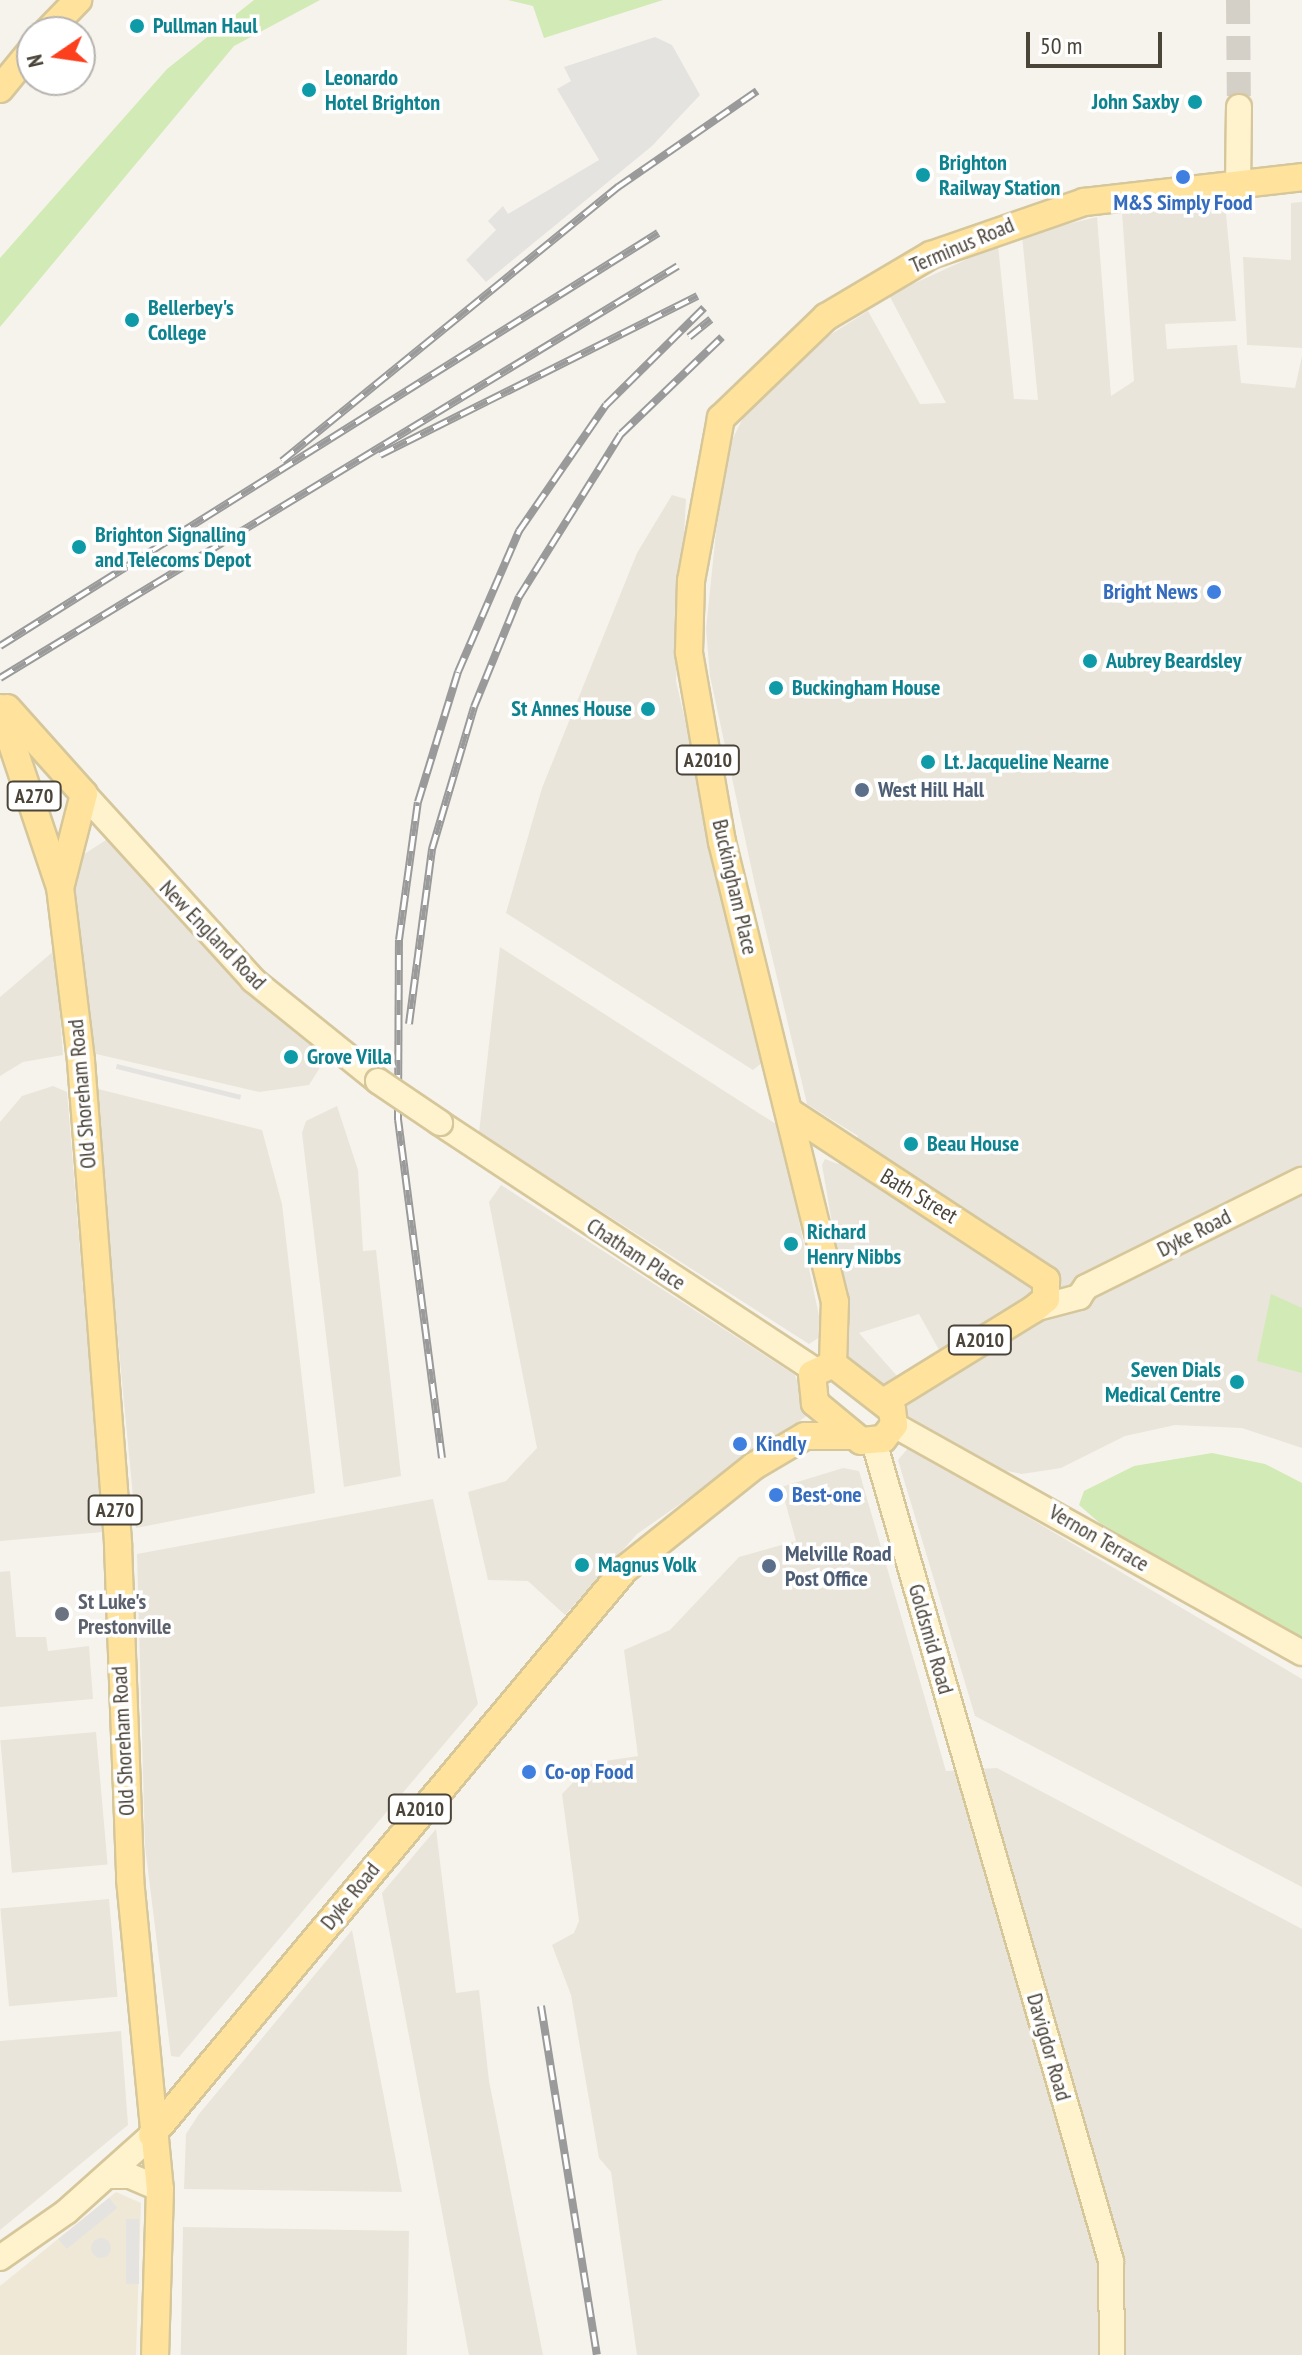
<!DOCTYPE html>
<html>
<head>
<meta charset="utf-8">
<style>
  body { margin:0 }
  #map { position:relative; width:1302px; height:2355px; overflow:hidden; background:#f6f3ec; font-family:"PT Sans Narrow",sans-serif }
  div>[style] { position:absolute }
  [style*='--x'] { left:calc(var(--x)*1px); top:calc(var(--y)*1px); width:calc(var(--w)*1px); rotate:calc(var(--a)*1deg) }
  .residential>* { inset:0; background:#eae5da; transform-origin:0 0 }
  .education>* { inset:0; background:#efe8d6 }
  .green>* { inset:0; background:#d2eab5 }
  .parking>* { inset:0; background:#e5e3e0; transform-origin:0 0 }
  .round { border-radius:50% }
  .secondary-tunnel>* { height:24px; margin-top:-12px; transform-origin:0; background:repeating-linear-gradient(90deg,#d4d0c8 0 24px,transparent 0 36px) }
  .roads { filter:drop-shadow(2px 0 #d6c79b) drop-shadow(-2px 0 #d6c79b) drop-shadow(0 2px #d6c79b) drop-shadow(0 -2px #d6c79b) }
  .secondary>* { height:24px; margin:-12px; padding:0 12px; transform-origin:12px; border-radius:12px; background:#fff3cd }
  .primary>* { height:26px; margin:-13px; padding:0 13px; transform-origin:13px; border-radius:13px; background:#ffe39c }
  .rail>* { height:8px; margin-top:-4px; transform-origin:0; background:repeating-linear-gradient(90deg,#fff 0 15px,#9a9a9a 0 30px); box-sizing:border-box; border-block:2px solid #9a9a9a }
  .bridges { filter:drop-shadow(2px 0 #d6c79b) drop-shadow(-2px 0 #d6c79b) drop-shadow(0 2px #d6c79b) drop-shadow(0 -2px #d6c79b) }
  .secondary-bridge>* { height:24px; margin:-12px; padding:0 12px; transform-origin:12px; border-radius:12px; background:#fff3cd }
  .dots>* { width:22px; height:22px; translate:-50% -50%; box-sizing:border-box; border:4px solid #fff; border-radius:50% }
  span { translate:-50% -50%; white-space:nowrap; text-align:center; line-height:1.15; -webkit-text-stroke:7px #fff; paint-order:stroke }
  .shield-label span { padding:2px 6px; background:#fff; border:2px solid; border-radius:6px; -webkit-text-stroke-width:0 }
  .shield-label { font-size:20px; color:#4b4439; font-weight:700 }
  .culture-label { font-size:22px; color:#0d838f; font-weight:700 }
  .left { translate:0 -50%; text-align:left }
  .right { translate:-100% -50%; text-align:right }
  .shop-label { font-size:22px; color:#366cbe; font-weight:700 }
  .street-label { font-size:22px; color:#4b4439 }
  .service-label { font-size:22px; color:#4e5e75; font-weight:700 }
  .worship-label { font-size:22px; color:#5b616d; font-weight:700 }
  .north { position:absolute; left:16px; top:16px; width:80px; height:80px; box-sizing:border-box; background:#fff; border:2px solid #b7b4b0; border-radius:50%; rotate:257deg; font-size:22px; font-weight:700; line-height:32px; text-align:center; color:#4b4439 }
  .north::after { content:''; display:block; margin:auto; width:28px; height:36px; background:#fc3f1d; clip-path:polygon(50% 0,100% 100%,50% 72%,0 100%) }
  .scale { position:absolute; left:1026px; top:32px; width:136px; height:36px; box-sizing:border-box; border:4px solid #4b4439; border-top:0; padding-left:10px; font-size:24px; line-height:28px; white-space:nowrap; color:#4b4439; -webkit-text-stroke:6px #fff; paint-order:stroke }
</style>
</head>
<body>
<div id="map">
  <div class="residential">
    <i style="clip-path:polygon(1302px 202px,1302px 348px,1247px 345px,1243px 257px,1291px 260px,1291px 203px)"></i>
    <i style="clip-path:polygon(1172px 207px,1213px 206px,1226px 214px,1236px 321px,1165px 324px,1167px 349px,1237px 345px,1241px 383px,1295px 388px,1302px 356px,1302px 1448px,1242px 1428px,1175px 1425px,1125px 1436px,1061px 1468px,1022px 1474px,988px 1467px,901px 1412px,895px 1401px,948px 1366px,919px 1314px,859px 1333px,898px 1377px,881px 1393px,843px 1363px,850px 1327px,822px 1165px,825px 1159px,838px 1164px,858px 1136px,807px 1104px,755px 885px,710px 676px,706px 629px,716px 532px,730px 444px,747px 410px,814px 345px,868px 311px,920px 404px,946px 403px,889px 295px,998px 245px,1014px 399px,1038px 400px,1022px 235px,1097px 217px,1111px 396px,1134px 381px,1122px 212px)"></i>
    <i style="clip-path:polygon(672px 495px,686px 499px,676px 681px,763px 1062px,753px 1070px,506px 913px,542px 788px,637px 553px)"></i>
    <i style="clip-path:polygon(109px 838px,201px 943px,326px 1058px,309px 1085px,259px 1092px,92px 1053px,70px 881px,75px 860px)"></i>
    <i style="clip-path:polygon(500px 947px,779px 1126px,823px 1335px,809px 1344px,479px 1133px)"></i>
    <i style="clip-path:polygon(55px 950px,63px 1055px,23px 1062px,0 1076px,0 997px)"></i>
    <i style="clip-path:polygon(53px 1086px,67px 1092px,103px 1532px,0 1541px,0 1122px,22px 1096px)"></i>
    <i style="clip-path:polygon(94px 1088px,262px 1130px,282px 1204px,315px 1493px,136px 1528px)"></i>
    <i style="clip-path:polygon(337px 1106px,358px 1170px,363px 1251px,376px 1250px,401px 1476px,344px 1487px,302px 1133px,306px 1121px)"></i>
    <i style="clip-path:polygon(501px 1185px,795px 1375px,808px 1415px,637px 1534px,565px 1615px,528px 1581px,488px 1580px,468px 1492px,506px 1481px,537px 1448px,489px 1202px)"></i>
    <i style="clip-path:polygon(909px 1447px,1302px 1679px,1302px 1887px,975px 1716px,898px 1460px)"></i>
    <i style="clip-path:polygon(843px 1468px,859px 1471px,946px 1771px,997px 1768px,1302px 1929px,1302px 2355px,637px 2355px,611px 2172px,599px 2158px,571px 1995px,552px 1945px,574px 1933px,579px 1921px,562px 1794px,592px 1763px,638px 1756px,624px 1650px,670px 1630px,739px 1557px,796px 1541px,781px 1487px)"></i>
    <i style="clip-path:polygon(433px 1499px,478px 1704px,179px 2057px,171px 2056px,145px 1846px,137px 1554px)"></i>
    <i style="clip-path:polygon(10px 1571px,16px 1637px,46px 1637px,48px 1651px,89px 1646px,93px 1699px,0 1707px,0 1572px)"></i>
    <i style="left:96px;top:1732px;width:133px;height:96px;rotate:85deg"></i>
    <i style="clip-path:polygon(436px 1829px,456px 1993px,479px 1990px,489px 2081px,543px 2355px,469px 2355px,382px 1893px)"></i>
    <i style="left:109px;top:1899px;width:98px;height:109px;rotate:85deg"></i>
    <i style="clip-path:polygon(352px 1930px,402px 2192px,184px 2189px,186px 2134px,199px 2114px)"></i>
    <i style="clip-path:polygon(121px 2031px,128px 2125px,0 2230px,0 2041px)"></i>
    <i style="left:183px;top:2227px;width:226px;height:128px;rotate:1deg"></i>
  </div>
  <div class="education">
    <i style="clip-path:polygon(116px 2192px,141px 2203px,136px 2355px,0 2355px,0 2286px)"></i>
  </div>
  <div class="green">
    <i style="clip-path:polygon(254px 0,320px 0,234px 46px,0 327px,0 258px,167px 69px)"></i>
    <i style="clip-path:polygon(508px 0,663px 0,544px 38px,533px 6px)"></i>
    <i style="clip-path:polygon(1271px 1294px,1302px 1308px,1302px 1373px,1257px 1361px)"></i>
    <i style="clip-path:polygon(1212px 1453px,1265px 1464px,1302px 1483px,1302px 1644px,1117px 1538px,1079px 1505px,1084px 1491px,1134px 1466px)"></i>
  </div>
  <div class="parking">
    <i style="clip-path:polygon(655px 37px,672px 45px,700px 95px,652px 146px,486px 282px,466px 260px,496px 230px,488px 221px,503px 206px,508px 214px,599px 160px,557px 89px,571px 81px,564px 67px)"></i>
    <i style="left:117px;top:1064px;width:128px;height:5px;rotate:14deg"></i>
    <i style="left:109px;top:2198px;width:13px;height:65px;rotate:51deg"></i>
    <i style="left:126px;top:2219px;width:13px;height:65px"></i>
    <i class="round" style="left:91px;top:2238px;width:20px;height:20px"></i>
  </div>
  <div class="secondary-tunnel">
    <i style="--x:1238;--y:0;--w:107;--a:89.5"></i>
  </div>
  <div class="roads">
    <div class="secondary">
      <i style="--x:1238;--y:188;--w:81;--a:-89.3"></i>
      <i style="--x:84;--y:794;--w:251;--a:47.7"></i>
      <i style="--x:253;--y:980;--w:161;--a:38.9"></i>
      <i style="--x:440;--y:1123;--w:449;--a:33.4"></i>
      <i style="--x:1034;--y:1309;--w:47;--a:-14.9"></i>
      <i style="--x:1079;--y:1297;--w:12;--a:-55"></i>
      <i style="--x:1086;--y:1287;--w:241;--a:-26.4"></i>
      <i style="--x:894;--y:1425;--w:467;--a:29.2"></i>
      <i style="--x:874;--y:1442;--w:853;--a:73.86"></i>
      <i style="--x:1111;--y:2261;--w:94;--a:89.4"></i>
      <i style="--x:110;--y:2176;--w:20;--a:0"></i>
      <i style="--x:130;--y:2176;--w:33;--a:23"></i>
      <i style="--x:0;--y:2258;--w:80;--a:-34.9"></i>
      <i style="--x:66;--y:2212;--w:115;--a:-41.8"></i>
    </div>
    <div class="primary">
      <i style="--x:47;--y:32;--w:45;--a:-45.9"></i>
      <i style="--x:0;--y:89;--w:50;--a:-50.6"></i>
      <i style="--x:0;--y:708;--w:189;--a:71.5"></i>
      <i style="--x:60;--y:887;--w:175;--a:83.1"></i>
      <i style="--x:81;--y:1061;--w:485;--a:85.6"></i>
      <i style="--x:118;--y:1545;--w:334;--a:87.9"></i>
      <i style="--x:130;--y:1879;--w:311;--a:84.5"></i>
      <i style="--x:160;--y:2189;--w:166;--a:91.7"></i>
      <i style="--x:7;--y:708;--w:115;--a:48.2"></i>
      <i style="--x:84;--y:794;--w:93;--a:104.3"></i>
      <i style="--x:791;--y:1113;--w:305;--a:33.2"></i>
      <i style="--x:1046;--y:1280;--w:19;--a:90"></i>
      <i style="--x:1046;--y:1299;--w:16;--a:140"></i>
      <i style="--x:1034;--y:1309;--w:175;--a:148.3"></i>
      <i style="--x:833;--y:1364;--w:62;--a:-88.2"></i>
      <i style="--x:835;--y:1302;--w:474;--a:-103.8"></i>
      <i style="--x:722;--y:842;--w:193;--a:-99.9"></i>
      <i style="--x:689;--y:652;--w:71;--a:-88.4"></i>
      <i style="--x:691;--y:581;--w:166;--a:-79.6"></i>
      <i style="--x:721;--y:418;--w:146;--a:-43.9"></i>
      <i style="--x:826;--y:317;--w:122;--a:-30.6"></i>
      <i style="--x:931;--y:255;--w:162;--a:-19.1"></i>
      <i style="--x:1084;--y:202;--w:219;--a:-6.5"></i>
      <i style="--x:833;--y:1364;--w:75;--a:37.9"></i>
      <i style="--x:892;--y:1410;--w:15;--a:82"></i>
      <i style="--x:894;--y:1425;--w:18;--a:128"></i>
      <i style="--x:883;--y:1439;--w:22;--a:175"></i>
      <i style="--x:861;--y:1441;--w:60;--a:-140.4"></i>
      <i style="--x:815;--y:1403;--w:29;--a:-96"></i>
      <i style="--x:812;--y:1374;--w:23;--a:-25"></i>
      <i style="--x:152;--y:2135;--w:738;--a:-50.11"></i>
      <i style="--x:625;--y:1569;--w:165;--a:-38.6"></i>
      <i style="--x:754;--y:1466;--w:59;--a:-30.5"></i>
      <i style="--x:805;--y:1436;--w:47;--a:0"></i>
    </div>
  </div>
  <div class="rail">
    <i style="--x:689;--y:337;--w:28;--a:-39"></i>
    <i style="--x:380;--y:455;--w:355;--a:-26.6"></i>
    <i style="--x:282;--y:461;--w:434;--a:-39.2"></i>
    <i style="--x:618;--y:187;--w:169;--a:-34.6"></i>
    <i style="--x:0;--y:646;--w:777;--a:-32.11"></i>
    <i style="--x:0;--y:678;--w:793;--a:-31.29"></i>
    <i style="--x:409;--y:1024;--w:177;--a:-82.5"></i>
    <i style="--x:432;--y:849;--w:148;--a:-73.5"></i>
    <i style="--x:474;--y:707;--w:119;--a:-67.8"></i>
    <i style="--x:519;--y:597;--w:192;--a:-58"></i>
    <i style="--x:621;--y:434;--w:140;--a:-43.8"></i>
    <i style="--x:442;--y:1458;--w:341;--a:-97.4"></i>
    <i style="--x:398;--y:1120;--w:180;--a:-89.7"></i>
    <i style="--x:399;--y:940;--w:139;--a:-82.2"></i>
    <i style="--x:418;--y:802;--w:136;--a:-72.9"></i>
    <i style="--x:458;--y:672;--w:154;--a:-66.6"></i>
    <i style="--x:519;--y:531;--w:153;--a:-55.4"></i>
    <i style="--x:606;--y:405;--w:138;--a:-44.7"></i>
    <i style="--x:541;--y:2006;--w:353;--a:80.9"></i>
  </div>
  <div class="bridges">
    <div class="secondary-bridge">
      <i style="--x:378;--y:1081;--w:75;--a:34.1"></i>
    </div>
  </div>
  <div class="dots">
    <i style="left:137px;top:26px;background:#0f9aa8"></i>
    <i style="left:309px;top:90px;background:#0f9aa8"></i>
    <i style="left:1195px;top:102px;background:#0f9aa8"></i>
    <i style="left:923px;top:175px;background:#0f9aa8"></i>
    <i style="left:1183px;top:177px;background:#3f7fe0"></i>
    <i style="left:132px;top:320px;background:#0f9aa8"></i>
    <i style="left:79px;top:547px;background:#0f9aa8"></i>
    <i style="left:1214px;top:592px;background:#3f7fe0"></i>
    <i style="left:1090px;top:661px;background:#0f9aa8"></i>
    <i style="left:776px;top:688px;background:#0f9aa8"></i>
    <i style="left:648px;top:709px;background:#0f9aa8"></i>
    <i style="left:928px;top:762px;background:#0f9aa8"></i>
    <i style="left:862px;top:790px;background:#5c6f8a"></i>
    <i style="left:291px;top:1057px;background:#0f9aa8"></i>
    <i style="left:911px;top:1144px;background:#0f9aa8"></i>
    <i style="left:791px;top:1244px;background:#0f9aa8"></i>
    <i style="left:1237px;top:1382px;background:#0f9aa8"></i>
    <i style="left:740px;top:1444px;background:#3f7fe0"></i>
    <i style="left:776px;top:1495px;background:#3f7fe0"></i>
    <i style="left:582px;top:1565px;background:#0f9aa8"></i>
    <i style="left:769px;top:1566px;background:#5c6f8a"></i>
    <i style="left:62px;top:1614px;background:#6b7280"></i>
    <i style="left:529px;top:1772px;background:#3f7fe0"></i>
  </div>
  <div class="shield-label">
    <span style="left:708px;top:760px">A2010</span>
    <span style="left:34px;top:796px">A270</span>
    <span style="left:980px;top:1340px">A2010</span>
    <span style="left:115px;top:1510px">A270</span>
    <span style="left:420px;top:1809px">A2010</span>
  </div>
  <div class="culture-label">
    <span class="left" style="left:153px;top:26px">Pullman Haul</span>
    <span class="left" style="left:325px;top:90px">Leonardo<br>Hotel Brighton</span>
    <span class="right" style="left:1179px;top:102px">John Saxby</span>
    <span class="left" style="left:939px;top:175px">Brighton<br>Railway Station</span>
    <span class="left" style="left:148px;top:320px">Bellerbey's<br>College</span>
    <span class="left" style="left:95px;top:547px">Brighton Signalling<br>and Telecoms Depot</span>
    <span class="left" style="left:1106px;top:661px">Aubrey Beardsley</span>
    <span class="left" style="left:792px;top:688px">Buckingham House</span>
    <span class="right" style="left:632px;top:709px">St Annes House</span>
    <span class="left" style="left:944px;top:762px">Lt. Jacqueline Nearne</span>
    <span class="left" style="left:307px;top:1057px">Grove Villa</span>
    <span class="left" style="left:927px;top:1144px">Beau House</span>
    <span class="left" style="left:807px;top:1244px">Richard<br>Henry Nibbs</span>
    <span class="right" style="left:1221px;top:1382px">Seven Dials<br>Medical Centre</span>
    <span class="left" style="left:598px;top:1565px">Magnus Volk</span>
  </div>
  <div class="shop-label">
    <span style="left:1183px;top:203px">M&amp;S Simply Food</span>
    <span class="right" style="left:1198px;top:592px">Bright News</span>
    <span class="left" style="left:756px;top:1444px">Kindly</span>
    <span class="left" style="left:792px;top:1495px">Best-one</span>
    <span class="left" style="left:545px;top:1772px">Co-op Food</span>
  </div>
  <div class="street-label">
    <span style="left:962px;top:245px;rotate:-23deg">Terminus Road</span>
    <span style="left:735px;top:887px;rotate:77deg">Buckingham Place</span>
    <span style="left:213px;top:935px;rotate:46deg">New England Road</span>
    <span style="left:82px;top:1094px;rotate:-95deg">Old Shoreham Road</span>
    <span style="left:919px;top:1196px;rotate:31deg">Bath Street</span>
    <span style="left:1194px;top:1233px;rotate:-27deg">Dyke Road</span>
    <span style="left:636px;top:1254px;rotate:33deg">Chatham Place</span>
    <span style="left:1099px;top:1538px;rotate:30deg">Vernon Terrace</span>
    <span style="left:931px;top:1639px;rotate:74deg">Goldsmid Road</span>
    <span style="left:123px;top:1741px;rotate:-93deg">Old Shoreham Road</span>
    <span style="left:350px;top:1896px;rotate:-51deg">Dyke Road</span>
    <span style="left:1049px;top:2047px;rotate:74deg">Davigdor Road</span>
  </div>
  <div class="service-label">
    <span class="left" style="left:878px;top:790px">West Hill Hall</span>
    <span class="left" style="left:785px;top:1566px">Melville Road<br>Post Office</span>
  </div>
  <div class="worship-label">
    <span class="left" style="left:78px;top:1614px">St Luke's<br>Prestonville</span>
  </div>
  <div class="north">N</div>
  <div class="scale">50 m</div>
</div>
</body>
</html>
